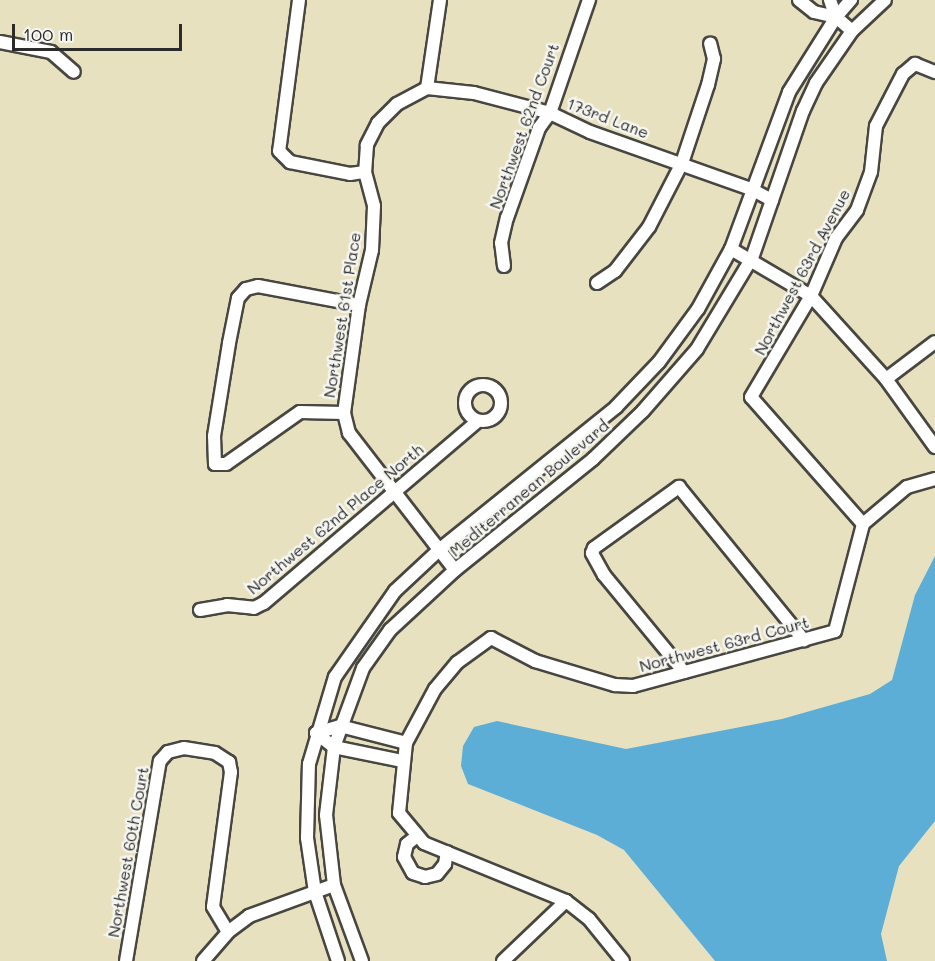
<!DOCTYPE html>
<html>
<head>
<meta charset="utf-8">
<style>
  body { margin:0 }
  #map { position:relative; width:935px; height:961px; overflow:hidden; background:#e8e1bf; font-family:Mali,sans-serif }
  div>[style] { position:absolute }
  [style*='--x'] { left:calc(var(--x)*1px); top:calc(var(--y)*1px); width:calc(var(--w)*1px); rotate:calc(var(--a)*1deg) }
  .water>* { inset:0; background:#5caed7 }
  .roads { filter:drop-shadow(2px 0 #474641) drop-shadow(-2px 0 #474641) drop-shadow(0 2px #474641) drop-shadow(0 -2px #474641) }
  .street>* { height:12px; margin:-6px; padding:0 6px; transform-origin:6px; border-radius:6px; background:#fff }
  .street>.ring { margin:-6px; padding:0; box-sizing:content-box; background:none; border:12px solid #fff; border-radius:50% }
  span { translate:-50% -50%; white-space:nowrap; text-align:center; line-height:1.15; -webkit-text-stroke:5px #f6f6f2; paint-order:stroke }
  .street-label { font-size:16px; color:#2b2b2b }
  .scale { position:absolute; left:12px; top:24px; width:170px; height:27px; box-sizing:border-box; border:3px solid #2b2b2b; border-top:0; padding-left:8px; font-size:18px; line-height:21px; white-space:nowrap; color:#2b2b2b; -webkit-text-stroke:4px #f6f6f2; paint-order:stroke }
</style>
</head>
<body>
<div id="map">
  <div class="water">
    <i style="clip-path:polygon(935px 556px,935px 821px,899px 866px,881px 934px,887px 961px,715px 961px,624px 850px,597px 835px,468px 784px,461px 766px,463px 746px,474px 727px,497px 721px,626px 749px,782px 719px,870px 694px,892px 680px,915px 595px)"></i>
  </div>
  <div class="roads">
    <div class="street">
      <i style="--x:299;--y:0;--w:152;--a:97.5"></i>
      <i style="--x:279;--y:151;--w:16;--a:45"></i>
      <i style="--x:290;--y:162;--w:61;--a:11.3"></i>
      <i style="--x:350;--y:174;--w:15;--a:-8"></i>
      <i style="--x:440;--y:0;--w:89;--a:98.4"></i>
      <i style="--x:427;--y:88;--w:34;--a:152"></i>
      <i style="--x:397;--y:104;--w:27;--a:135"></i>
      <i style="--x:378;--y:123;--w:25;--a:117"></i>
      <i style="--x:367;--y:145;--w:27;--a:94"></i>
      <i style="--x:365;--y:172;--w:35;--a:75"></i>
      <i style="--x:374;--y:206;--w:44;--a:92.6"></i>
      <i style="--x:372;--y:250;--w:57;--a:103.3"></i>
      <i style="--x:359;--y:305;--w:109;--a:97.9"></i>
      <i style="--x:344;--y:413;--w:21;--a:76"></i>
      <i style="--x:349;--y:433;--w:173;--a:52.3"></i>
      <i style="--x:799;--y:0;--w:19;--a:39"></i>
      <i style="--x:814;--y:12;--w:23;--a:13"></i>
      <i style="--x:836;--y:17;--w:21;--a:41"></i>
      <i style="--x:830;--y:0;--w:18;--a:71"></i>
      <i style="--x:0;--y:42;--w:52;--a:11.1"></i>
      <i style="--x:51;--y:52;--w:30;--a:41"></i>
      <i style="--x:427;--y:88;--w:47;--a:6.1"></i>
      <i style="--x:474;--y:93;--w:79;--a:14.7"></i>
      <i style="--x:550;--y:113;--w:44;--a:25.4"></i>
      <i style="--x:590;--y:132;--w:171;--a:19.5"></i>
      <i style="--x:751;--y:189;--w:24;--a:28"></i>
      <i style="--x:731;--y:249;--w:93;--a:30.4"></i>
      <i style="--x:811;--y:296;--w:112;--a:47.9"></i>
      <i style="--x:886;--y:379;--w:84;--a:54.2"></i>
      <i style="--x:504;--y:266;--w:23;--a:-97"></i>
      <i style="--x:501;--y:243;--w:26;--a:-77"></i>
      <i style="--x:507;--y:218;--w:96;--a:-70.4"></i>
      <i style="--x:539;--y:128;--w:19;--a:-54"></i>
      <i style="--x:550;--y:113;--w:120;--a:-71"></i>
      <i style="--x:597;--y:283;--w:22;--a:-34"></i>
      <i style="--x:615;--y:271;--w:56;--a:-52.3"></i>
      <i style="--x:649;--y:227;--w:72;--a:-62.7"></i>
      <i style="--x:682;--y:163;--w:82;--a:-71.6"></i>
      <i style="--x:708;--y:85;--w:27;--a:-77"></i>
      <i style="--x:714;--y:59;--w:16;--a:-104"></i>
      <i style="--x:886;--y:379;--w:61;--a:-37.1"></i>
      <i class="ring" style="left:465px;top:385px;width:24px;height:24px"></i>
      <i style="--x:344;--y:413;--w:44;--a:-178.7"></i>
      <i style="--x:300;--y:412;--w:90;--a:144.9"></i>
      <i style="--x:226;--y:464;--w:11;--a:180"></i>
      <i style="--x:215;--y:464;--w:28;--a:-92"></i>
      <i style="--x:214;--y:436;--w:94;--a:-80.8"></i>
      <i style="--x:229;--y:343;--w:46;--a:-78.7"></i>
      <i style="--x:238;--y:298;--w:12;--a:-48"></i>
      <i style="--x:246;--y:289;--w:12;--a:-14"></i>
      <i style="--x:258;--y:286;--w:103;--a:10.7"></i>
      <i style="--x:863;--y:524;--w:169;--a:-131.4"></i>
      <i style="--x:751;--y:397;--w:117;--a:-59.3"></i>
      <i style="--x:811;--y:296;--w:63;--a:-66.7"></i>
      <i style="--x:836;--y:238;--w:35;--a:-53"></i>
      <i style="--x:857;--y:210;--w:40;--a:-69.8"></i>
      <i style="--x:871;--y:172;--w:46;--a:-83.8"></i>
      <i style="--x:876;--y:126;--w:59;--a:-62.6"></i>
      <i style="--x:903;--y:74;--w:16;--a:-40"></i>
      <i style="--x:915;--y:64;--w:22;--a:22"></i>
      <i style="--x:200;--y:610;--w:27;--a:-10"></i>
      <i style="--x:227;--y:605;--w:27;--a:6"></i>
      <i style="--x:254;--y:608;--w:11;--a:-27"></i>
      <i style="--x:264;--y:603;--w:281;--a:-40.4"></i>
      <i style="--x:684;--y:672;--w:126;--a:-129.5"></i>
      <i style="--x:604;--y:575;--w:25;--a:-119"></i>
      <i style="--x:592;--y:553;--w:5;--a:-68"></i>
      <i style="--x:594;--y:548;--w:105;--a:-35.7"></i>
      <i style="--x:679;--y:487;--w:198;--a:50.8"></i>
      <i style="--x:316;--y:733;--w:25;--a:-16"></i>
      <i style="--x:340;--y:726;--w:68;--a:14.4"></i>
      <i style="--x:316;--y:733;--w:23;--a:38"></i>
      <i style="--x:334;--y:747;--w:69;--a:11.6"></i>
      <i style="--x:417;--y:836;--w:13;--a:141"></i>
      <i style="--x:407;--y:844;--w:13;--a:103"></i>
      <i style="--x:404;--y:857;--w:18;--a:61"></i>
      <i style="--x:413;--y:873;--w:13;--a:18"></i>
      <i style="--x:425;--y:877;--w:12;--a:-14"></i>
      <i style="--x:437;--y:874;--w:13;--a:-51"></i>
      <i style="--x:445;--y:864;--w:12;--a:-81"></i>
      <i style="--x:126;--y:961;--w:203;--a:-80.4"></i>
      <i style="--x:160;--y:761;--w:12;--a:-48"></i>
      <i style="--x:168;--y:752;--w:16;--a:-14"></i>
      <i style="--x:184;--y:748;--w:31;--a:9"></i>
      <i style="--x:215;--y:753;--w:17;--a:33"></i>
      <i style="--x:229;--y:762;--w:10;--a:79"></i>
      <i style="--x:231;--y:772;--w:136;--a:97.6"></i>
      <i style="--x:213;--y:907;--w:29;--a:59"></i>
      <i style="--x:203;--y:961;--w:38;--a:-49"></i>
      <i style="--x:228;--y:932;--w:26;--a:-37"></i>
      <i style="--x:249;--y:916;--w:90;--a:-20"></i>
      <i style="--x:338;--y:961;--w:73;--a:-108.4"></i>
      <i style="--x:315;--y:892;--w:55;--a:-98.4"></i>
      <i style="--x:307;--y:838;--w:74;--a:-88.5"></i>
      <i style="--x:309;--y:764;--w:91;--a:-73.4"></i>
      <i style="--x:335;--y:677;--w:105;--a:-55.1"></i>
      <i style="--x:395;--y:591;--w:60;--a:-43"></i>
      <i style="--x:439;--y:550;--w:228;--a:-38.9"></i>
      <i style="--x:616;--y:407;--w:62;--a:-46.3"></i>
      <i style="--x:659;--y:362;--w:66;--a:-53.7"></i>
      <i style="--x:698;--y:309;--w:68;--a:-61.2"></i>
      <i style="--x:731;--y:249;--w:167;--a:-69.7"></i>
      <i style="--x:789;--y:92;--w:89;--a:-57.9"></i>
      <i style="--x:836;--y:17;--w:23;--a:-49"></i>
      <i style="--x:362;--y:961;--w:81;--a:-110.2"></i>
      <i style="--x:334;--y:885;--w:70;--a:-96.5"></i>
      <i style="--x:326;--y:815;--w:68;--a:-83.3"></i>
      <i style="--x:334;--y:747;--w:84;--a:-69.8"></i>
      <i style="--x:363;--y:668;--w:47;--a:-54.6"></i>
      <i style="--x:390;--y:630;--w:88;--a:-42.7"></i>
      <i style="--x:455;--y:570;--w:177;--a:-38.8"></i>
      <i style="--x:593;--y:459;--w:69;--a:-43.8"></i>
      <i style="--x:643;--y:411;--w:82;--a:-48.9"></i>
      <i style="--x:697;--y:349;--w:106;--a:-58.9"></i>
      <i style="--x:752;--y:258;--w:156;--a:-70.9"></i>
      <i style="--x:803;--y:111;--w:31;--a:-65"></i>
      <i style="--x:816;--y:83;--w:63;--a:-55.3"></i>
      <i style="--x:852;--y:31;--w:45;--a:-43.2"></i>
      <i style="--x:503;--y:961;--w:87;--a:-43.6"></i>
      <i style="--x:623;--y:961;--w:54;--a:-129"></i>
      <i style="--x:589;--y:919;--w:29;--a:-142"></i>
      <i style="--x:566;--y:901;--w:153;--a:-157.8"></i>
      <i style="--x:424;--y:843;--w:39;--a:-130"></i>
      <i style="--x:399;--y:813;--w:70;--a:-84.3"></i>
      <i style="--x:406;--y:743;--w:61;--a:-61.8"></i>
      <i style="--x:435;--y:689;--w:35;--a:-50"></i>
      <i style="--x:458;--y:662;--w:41;--a:-36"></i>
      <i style="--x:491;--y:638;--w:50;--a:27.6"></i>
      <i style="--x:535;--y:661;--w:84;--a:16.7"></i>
      <i style="--x:615;--y:685;--w:18;--a:3"></i>
      <i style="--x:633;--y:686;--w:209;--a:-15.2"></i>
      <i style="--x:835;--y:631;--w:111;--a:-75.3"></i>
      <i style="--x:863;--y:524;--w:57;--a:-40.1"></i>
      <i style="--x:907;--y:487;--w:29;--a:-16"></i>
    </div>
  </div>
  <div class="street-label">
    <span style="left:608px;top:118px;rotate:21deg">173rd Lane</span>
    <span style="left:524px;top:126px;rotate:-70deg">Northwest 62nd Court</span>
    <span style="left:802px;top:272px;rotate:-62deg">Northwest 63rd Avenue</span>
    <span style="left:342px;top:315px;rotate:-81deg">Northwest 61st Place</span>
    <span style="left:529px;top:488px;rotate:-40deg">Mediterranean Boulevard</span>
    <span style="left:335px;top:519px;rotate:-40deg">Northwest 62nd Place North</span>
    <span style="left:724px;top:644px;rotate:-15deg">Northwest 63rd Court</span>
    <span style="left:128px;top:852px;rotate:-80deg">Northwest 60th Court</span>
  </div>
  <div class="scale">100 m</div>
</div>
</body>
</html>
